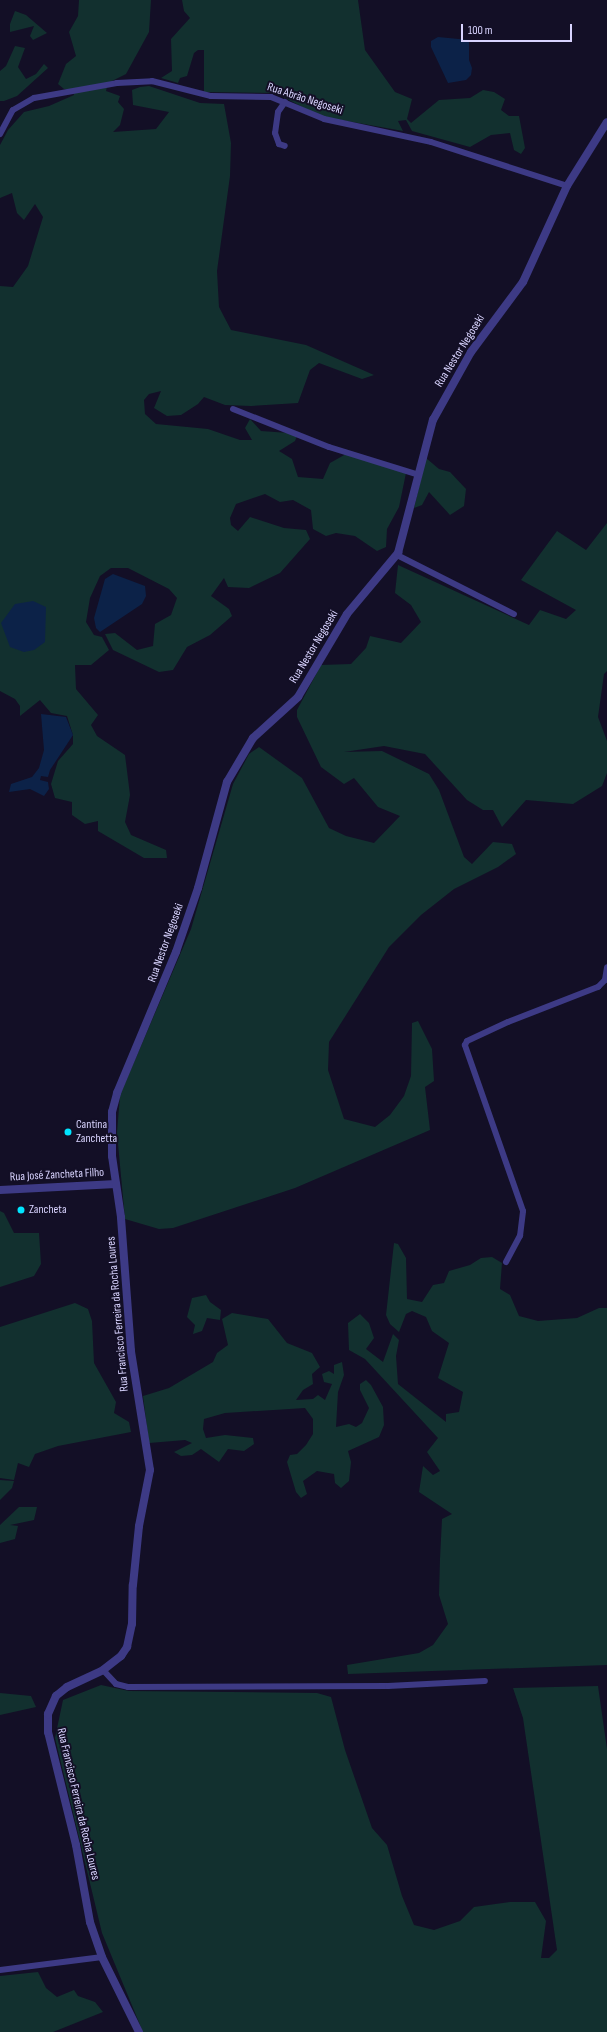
<!DOCTYPE html>
<html>
<head>
<meta charset="utf-8">
<style>
  body { margin:0 }
  #map { position:relative; width:607px; height:2032px; overflow:hidden; background:#130f26; font-family:"Sofia Sans Condensed",sans-serif }
  div>[style] { position:absolute }
  [style*='--x'] { left:calc(var(--x)*1px); top:calc(var(--y)*1px); width:calc(var(--w)*1px); rotate:calc(var(--a)*1deg) }
  .green>* { inset:0; background:#12302f }
  .water>* { inset:0; background:#0c2248 }
  .minor>* { height:6px; margin:-3px; padding:0 3px; transform-origin:3px; border-radius:3px; background:#3d3a85 }
  .tertiary>* { height:8px; margin:-4px; padding:0 4px; transform-origin:4px; border-radius:4px; background:#3d3a85 }
  .dots>* { width:11px; height:11px; translate:-50% -50%; box-sizing:border-box; border:2px solid #130f26; border-radius:50% }
  span { translate:-50% -50%; white-space:nowrap; text-align:center; line-height:1.15; -webkit-text-stroke:4px #130f26; paint-order:stroke }
  .street-label { font-size:12px; color:#d9d4ff }
  .poi-label { font-size:12px; color:#d9d4ff }
  .left { translate:0 -50%; text-align:left }
  .scale { position:absolute; left:461px; top:24px; width:111px; height:18px; box-sizing:border-box; border:2px solid #d9d4ff; border-top:0; padding-left:5px; font-size:12px; line-height:14px; white-space:nowrap; color:#d9d4ff; -webkit-text-stroke:3px #130f26; paint-order:stroke }
</style>
</head>
<body>
<div id="map">
  <div class="green">
    <i style="clip-path:polygon(79px 0,151px 0,149px 32px,126px 74px,108px 83px,106px 91px,120px 96px,118px 102px,124px 109px,120px 125px,113px 132px,156px 129px,169px 112px,133px 105px,132px 90px,140px 87px,149px 86px,200px 103px,224px 104px,231px 143px,230px 176px,217px 271px,219px 307px,231px 330px,306px 345px,374px 375px,362px 379px,319px 363px,310px 370px,298px 403px,251px 406px,225px 405px,204px 397px,198px 404px,181px 415px,167px 416px,154px 408px,161px 391px,149px 394px,144px 400px,145px 414px,156px 424px,208px 429px,240px 440px,252px 440px,245px 428px,250px 419px,261px 431px,289px 433px,297px 436px,295px 441px,279px 451px,292px 459px,298px 477px,323px 479px,330px 463px,346px 454px,406px 473px,399px 507px,387px 529px,386px 547px,377px 551px,355px 536px,336px 533px,326px 536px,313px 529px,311px 510px,293px 500px,280px 502px,265px 494px,236px 504px,230px 518px,231px 525px,238px 531px,250px 517px,284px 528px,306px 530px,310px 539px,280px 573px,249px 588px,228px 587px,224px 578px,211px 596px,229px 609px,232px 616px,210px 635px,187px 647px,173px 670px,159px 672px,113px 650px,105px 634px,115px 633px,137px 650px,153px 646px,155px 624px,171px 615px,177px 598px,169px 589px,128px 568px,111px 568px,100px 576px,90px 598px,86px 622px,94px 635px,102px 637px,109px 650px,91px 665px,75px 665px,76px 689px,98px 715px,91px 725px,97px 736px,125px 755px,130px 795px,125px 822px,131px 835px,166px 850px,167px 858px,144px 858px,98px 831px,98px 821px,85px 824px,72px 815px,72px 802px,55px 798px,51px 784px,58px 761px,73px 744px,73px 735px,67px 716px,51px 713px,40px 700px,20px 716px,20px 706px,15px 699px,0 691px,0 286px,13px 287px,28px 266px,43px 217px,35px 204px,24px 220px,17px 213px,12px 193px,0 198px,0 145px,8px 130px,24px 112px,49px 106px,74px 95px,72px 89px,64px 89px,58px 84px,66px 64px,76px 56px,69px 32px,78px 16px)"></i>
    <i style="clip-path:polygon(182px 0,358px 0,365px 50px,395px 92px,412px 99px,407px 119px,411px 123px,439px 100px,470px 98px,483px 90px,494px 92px,505px 99px,501px 110px,509px 116px,519px 116px,525px 148px,521px 154px,514px 150px,510px 133px,491px 135px,470px 147px,412px 131px,406px 120px,398px 121px,403px 131px,319px 116px,276px 93px,204px 92px,204px 50px,198px 50px,194px 53px,187px 76px,180px 78px,178px 83px,161px 78px,172px 71px,171px 39px,190px 18px,184px 11px)"></i>
    <i style="clip-path:polygon(15px 11px,26px 15px,47px 33px,33px 40px,30px 36px,34px 26px,10px 32px,10px 24px)"></i>
    <i style="clip-path:polygon(15px 46px,25px 48px,18px 67px,26px 79px,36px 74px,44px 64px,48px 68px,17px 96px,4px 101px,0 101px,0 71px,6px 66px)"></i>
    <i style="clip-path:polygon(426px 458px,439px 469px,450px 472px,466px 489px,464px 506px,450px 515px,429px 492px,422px 505px,414px 508px)"></i>
    <i style="clip-path:polygon(607px 523px,607px 671px,604px 674px,598px 717px,607px 741px,607px 773px,602px 786px,573px 804px,526px 800px,502px 827px,493px 810px,483px 810px,467px 800px,425px 754px,384px 746px,344px 752px,382px 751px,429px 774px,439px 790px,464px 857px,472px 864px,493px 842px,512px 844px,516px 854px,498px 867px,454px 889px,421px 915px,389px 947px,329px 1042px,328px 1070px,344px 1119px,375px 1127px,390px 1115px,404px 1096px,411px 1076px,412px 1023px,418px 1021px,432px 1049px,434px 1081px,425px 1087px,430px 1130px,295px 1188px,173px 1228px,159px 1229px,125px 1219px,117px 1133px,120px 1095px,191px 929px,233px 784px,249px 754px,259px 747px,302px 778px,329px 828px,346px 836px,374px 843px,400px 816px,378px 807px,354px 778px,344px 784px,321px 767px,297px 717px,297px 710px,321px 665px,351px 664px,366px 648px,370px 636px,401px 643px,421px 622px,411px 605px,395px 593px,398px 565px,529px 625px,540px 610px,566px 619px,576px 610px,521px 580px,557px 531px,586px 550px)"></i>
    <i style="clip-path:polygon(0 1211px,4px 1213px,14px 1233px,39px 1233px,41px 1264px,34px 1276px,0 1287px)"></i>
    <i style="clip-path:polygon(394px 1243px,398px 1244px,406px 1258px,407px 1299px,422px 1302px,433px 1285px,444px 1283px,449px 1271px,470px 1265px,481px 1258px,492px 1257px,502px 1263px,500px 1289px,510px 1295px,519px 1316px,538px 1321px,577px 1318px,599px 1308px,607px 1308px,607px 1665px,348px 1674px,347px 1665px,419px 1653px,433px 1645px,448px 1624px,439px 1595px,440px 1559px,442px 1519px,452px 1514px,419px 1492px,423px 1466px,433px 1475px,440px 1471px,427px 1452px,438px 1438px,365px 1359px,349px 1350px,348px 1323px,360px 1314px,369px 1323px,374px 1338px,366px 1349px,383px 1362px,393px 1334px,399px 1340px,396px 1356px,398px 1384px,446px 1422px,446px 1414px,459px 1412px,463px 1392px,438px 1378px,449px 1343px,432px 1331px,426px 1317px,412px 1311px,406px 1314px,399px 1332px,390px 1324px,386px 1315px)"></i>
    <i style="clip-path:polygon(206px 1295px,210px 1302px,221px 1310px,220px 1320px,207px 1318px,202px 1331px,193px 1334px,195px 1325px,187px 1317px,192px 1298px)"></i>
    <i style="clip-path:polygon(75px 1303px,88px 1309px,92px 1321px,94px 1363px,116px 1402px,114px 1413px,129px 1422px,131px 1432px,58px 1446px,35px 1454px,29px 1467px,18px 1463px,14px 1480px,0 1478px,0 1327px)"></i>
    <i style="clip-path:polygon(232px 1313px,268px 1319px,287px 1343px,312px 1353px,320px 1367px,312px 1374px,313px 1384px,303px 1390px,296px 1400px,313px 1399px,318px 1395px,325px 1400px,332px 1384px,324px 1382px,322px 1374px,329px 1371px,334px 1374px,334px 1365px,342px 1362px,344px 1375px,338px 1392px,336px 1427px,349px 1424px,356px 1427px,362px 1423px,369px 1408px,360px 1390px,360px 1384px,366px 1380px,371px 1385px,383px 1407px,384px 1425px,379px 1437px,348px 1451px,351px 1462px,349px 1481px,341px 1488px,335px 1483px,334px 1474px,317px 1471px,303px 1481px,307px 1494px,301px 1498px,296px 1492px,287px 1462px,290px 1455px,297px 1454px,306px 1445px,313px 1434px,313px 1419px,305px 1408px,225px 1413px,204px 1419px,203px 1429px,206px 1438px,225px 1435px,253px 1438px,254px 1444px,244px 1451px,228px 1449px,219px 1462px,201px 1449px,192px 1455px,181px 1456px,174px 1452px,192px 1443px,185px 1440px,149px 1443px,143px 1396px,169px 1388px,213px 1362px,217px 1353px,228px 1345px,222px 1319px)"></i>
    <i style="clip-path:polygon(0 1480px,14px 1481px,12px 1488px,0 1500px)"></i>
    <i style="clip-path:polygon(19px 1507px,37px 1507px,34px 1520px,10px 1525px,18px 1526px,15px 1539px,0 1543px,0 1525px)"></i>
    <i style="clip-path:polygon(101px 1685px,129px 1691px,317px 1693px,331px 1697px,345px 1750px,372px 1828px,387px 1845px,402px 1896px,414px 1925px,434px 1930px,460px 1921px,474px 1907px,510px 1902px,535px 1902px,546px 1921px,541px 1958px,549px 1958px,557px 1950px,523px 1718px,513px 1688px,598px 1686px,607px 1749px,607px 2032px,143px 2032px,102px 1933px,55px 1738px,63px 1700px)"></i>
    <i style="clip-path:polygon(0 1693px,31px 1696px,36px 1707px,0 1715px)"></i>
    <i style="clip-path:polygon(38px 1972px,46px 1988px,57px 1997px,74px 1990px,78px 1996px,95px 2002px,103px 2012px,53px 2032px,0 2032px,0 1976px)"></i>
  </div>
  <div class="water">
    <i style="clip-path:polygon(438px 37px,469px 40px,469px 60px,472px 68px,471px 75px,466px 80px,448px 83px,431px 47px,431px 41px)"></i>
    <i style="clip-path:polygon(113px 574px,145px 586px,146px 596px,142px 604px,100px 632px,96px 628px,94px 618px,105px 579px)"></i>
    <i style="clip-path:polygon(33px 601px,46px 607px,45px 642px,34px 650px,24px 652px,10px 647px,1px 623px,15px 604px)"></i>
    <i style="clip-path:polygon(41px 714px,66px 717px,73px 735px,50px 770px,48px 777px,41px 776px,40px 780px,48px 782px,49px 789px,44px 796px,30px 789px,9px 792px,11px 784px,32px 777px,39px 768px,44px 750px)"></i>
  </div>
  <div class="minor">
    <i style="--x:285;--y:102;--w:12;--a:125"></i>
    <i style="--x:278;--y:112;--w:21;--a:98"></i>
    <i style="--x:275;--y:133;--w:12;--a:70"></i>
    <i style="--x:279;--y:144;--w:6;--a:18"></i>
    <i style="--x:0;--y:134;--w:27;--a:-62"></i>
    <i style="--x:13;--y:110;--w:24;--a:-30"></i>
    <i style="--x:34;--y:98;--w:84;--a:-10.2"></i>
    <i style="--x:117;--y:83;--w:35;--a:-3"></i>
    <i style="--x:152;--y:81;--w:61;--a:14.3"></i>
    <i style="--x:211;--y:96;--w:60;--a:1"></i>
    <i style="--x:271;--y:97;--w:57;--a:22.5"></i>
    <i style="--x:324;--y:119;--w:109;--a:12.1"></i>
    <i style="--x:431;--y:142;--w:143;--a:17.9"></i>
    <i style="--x:233;--y:409;--w:103;--a:21.6"></i>
    <i style="--x:329;--y:447;--w:94;--a:17.3"></i>
    <i style="--x:397;--y:555;--w:131;--a:26.8"></i>
    <i style="--x:506;--y:1262;--w:30;--a:-62"></i>
    <i style="--x:520;--y:1236;--w:25;--a:-83"></i>
    <i style="--x:523;--y:1211;--w:176;--a:-109.3"></i>
    <i style="--x:465;--y:1045;--w:4;--a:-63"></i>
    <i style="--x:467;--y:1041;--w:45;--a:-24.9"></i>
    <i style="--x:508;--y:1022;--w:97;--a:-21.3"></i>
    <i style="--x:598;--y:987;--w:10;--a:-45"></i>
    <i style="--x:605;--y:980;--w:13;--a:-81"></i>
    <i style="--x:103;--y:1670;--w:19;--a:47"></i>
    <i style="--x:116;--y:1684;--w:12;--a:14"></i>
    <i style="--x:128;--y:1687;--w:260;--a:-0.2"></i>
    <i style="--x:388;--y:1686;--w:97;--a:-3"></i>
    <i style="--x:0;--y:1970;--w:103;--a:-7.3"></i>
  </div>
  <div class="tertiary">
    <i style="--x:0;--y:1190;--w:116;--a:-3"></i>
    <i style="--x:139;--y:2032;--w:84;--a:-116.3"></i>
    <i style="--x:102;--y:1957;--w:37;--a:-109"></i>
    <i style="--x:90;--y:1922;--w:78;--a:-100.3"></i>
    <i style="--x:76;--y:1845;--w:116;--a:-103.9"></i>
    <i style="--x:48;--y:1732;--w:18;--a:-90"></i>
    <i style="--x:48;--y:1714;--w:20;--a:-66"></i>
    <i style="--x:56;--y:1696;--w:14;--a:-39"></i>
    <i style="--x:67;--y:1687;--w:40;--a:-25"></i>
    <i style="--x:103;--y:1670;--w:23;--a:-38"></i>
    <i style="--x:121;--y:1656;--w:11;--a:-56"></i>
    <i style="--x:127;--y:1647;--w:24;--a:-78"></i>
    <i style="--x:132;--y:1624;--w:39;--a:-89"></i>
    <i style="--x:133;--y:1585;--w:59;--a:-84.2"></i>
    <i style="--x:139;--y:1526;--w:57;--a:-78.9"></i>
    <i style="--x:150;--y:1470;--w:121;--a:-99.1"></i>
    <i style="--x:131;--y:1351;--w:134;--a:-94.3"></i>
    <i style="--x:121;--y:1217;--w:62;--a:-98.4"></i>
    <i style="--x:112;--y:1156;--w:44;--a:-90"></i>
    <i style="--x:112;--y:1112;--w:20;--a:-75"></i>
    <i style="--x:117;--y:1093;--w:153;--a:-67.3"></i>
    <i style="--x:176;--y:952;--w:68;--a:-71"></i>
    <i style="--x:198;--y:888;--w:110;--a:-74.7"></i>
    <i style="--x:227;--y:782;--w:51;--a:-59.4"></i>
    <i style="--x:253;--y:738;--w:61;--a:-42.3"></i>
    <i style="--x:298;--y:697;--w:96;--a:-59.4"></i>
    <i style="--x:347;--y:614;--w:80;--a:-50.1"></i>
    <i style="--x:398;--y:553;--w:138;--a:-75.3"></i>
    <i style="--x:433;--y:420;--w:78;--a:-60.8"></i>
    <i style="--x:471;--y:352;--w:87;--a:-53.4"></i>
    <i style="--x:523;--y:282;--w:106;--a:-65.4"></i>
    <i style="--x:567;--y:186;--w:75;--a:-58"></i>
  </div>
  <div class="dots">
    <i style="left:68px;top:1132px;background:#00e5ff"></i>
    <i style="left:21px;top:1210px;background:#00e5ff"></i>
  </div>
  <div class="street-label">
    <span style="left:305px;top:99px;rotate:18deg">Rua Abrão Negoseki</span>
    <span style="left:460px;top:351px;rotate:-58deg">Rua Nestor Negoseki</span>
    <span style="left:314px;top:647px;rotate:-59deg">Rua Nestor Negoseki</span>
    <span style="left:166px;top:943px;rotate:-70deg">Rua Nestor Negoseki</span>
    <span style="left:57px;top:1175px;rotate:-3deg">Rua José Zancheta Filho</span>
    <span style="left:118px;top:1314px;rotate:-95deg">Rua Francisco Ferreira da Rocha Loures</span>
    <span style="left:78px;top:1804px;rotate:77deg">Rua Francisco Ferreira da Rocha Loures</span>
  </div>
  <div class="poi-label">
    <span class="left" style="left:76px;top:1132px">Cantina<br>Zanchetta</span>
    <span class="left" style="left:29px;top:1210px">Zancheta</span>
  </div>
  <div class="scale">100 m</div>
</div>
</body>
</html>
